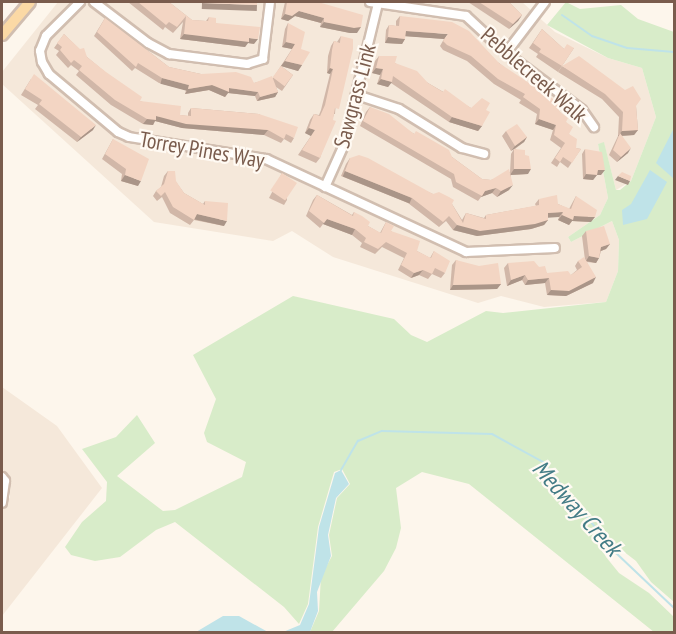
<!DOCTYPE html>
<html>
<head>
<meta charset="utf-8">
<style>
  body { margin:0 }
  #map { position:relative; width:676px; height:634px; overflow:hidden; background:#fdf6ec; font-family:"PT Sans Narrow",sans-serif }
  div>[style] { position:absolute }
  [style*='--x'] { left:calc(var(--x)*1px); top:calc(var(--y)*1px); width:calc(var(--w)*1px); rotate:calc(var(--a)*1deg) }
  .residential>* { inset:0; background:#f5e8da }
  .green>* { inset:0; background:#d8ecc9 }
  .water>* { inset:0; background:#bfe3e8 }
  .stream>* { height:2px; margin:-1px; padding:0 1px; transform-origin:1px; border-radius:1px; background:#bfe3e8 }
  .roads { filter:drop-shadow(2px 0 #d1beb0) drop-shadow(-2px 0 #d1beb0) drop-shadow(0 2px #d1beb0) drop-shadow(0 -2px #d1beb0) }
  .minor>* { height:8px; margin:-4px; padding:0 4px; transform-origin:4px; border-radius:4px; background:#fff }
  .major>* { height:10px; margin:-5px; padding:0 5px; transform-origin:5px; border-radius:5px; background:#fbd9a5 }
  .wall>* { inset:0; background:#d1b7a8 }
  .shaded-wall>* { inset:0; background:#aa9588; transform-origin:0 0 }
  .building>* { inset:0; background:#f3d5c3; transform-origin:0 0 }
  span { translate:-50% -50%; white-space:nowrap; text-align:center; line-height:1.15; -webkit-text-stroke:4.5px #fffaf3; paint-order:stroke }
  .street-label { font-size:22px; color:#7a5c4d }
  .water-label { font-size:24px; color:#437c86; font-style:italic }
  .frame { position:absolute; inset:0; border:3px solid #7a5c4d; pointer-events:none }
</style>
</head>
<body>
<div id="map">
  <div class="residential">
    <i style="clip-path:polygon(58px 2px,522px 2px,555px 32px,608px 58px,642px 68px,656px 117px,631px 181px,616px 190px,604px 143px,598px 144px,608px 198px,600px 215px,568px 237px,571px 242px,612px 221px,619px 240px,618px 271px,606px 302px,544px 307px,501px 296px,478px 303px,333px 257px,292px 231px,273px 241px,154px 222px,2px 84px,2px 72px)"></i>
    <i style="clip-path:polygon(2px 387px,57px 426px,102px 488px,2px 616px,2px 511px,10px 497px,10px 483px,2px 468px)"></i>
  </div>
  <div class="green">
    <i style="clip-path:polygon(566px 2px,580px 9px,621px 5px,638px 19px,674px 32px,674px 602px,651px 582px,636px 561px,593px 528px,606px 557px,619px 573px,649px 593px,674px 617px,674px 632px,654px 632px,469px 484px,422px 472px,396px 488px,401px 528px,396px 548px,384px 571px,332px 632px,310px 632px,319px 611px,321px 576px,332px 556px,329px 535px,337px 498px,350px 484px,342px 469px,334px 472px,318px 527px,308px 604px,299px 624px,284px 607px,175px 522px,156px 530px,120px 557px,95px 561px,71px 555px,65px 547px,82px 522px,106px 501px,107px 482px,82px 449px,116px 437px,137px 415px,155px 443px,117px 476px,163px 511px,175px 510px,242px 477px,246px 462px,207px 442px,204px 433px,216px 399px,193px 355px,293px 296px,394px 319px,411px 335px,427px 342px,486px 311px,503px 313px,606px 302px,618px 271px,619px 240px,612px 221px,571px 242px,568px 237px,600px 215px,608px 198px,598px 144px,604px 142px,616px 190px,620px 190px,631px 181px,656px 117px,642px 68px,608px 58px,547px 25px)"></i>
  </div>
  <div class="water">
    <i style="clip-path:polygon(674px 128px,674px 179px,656px 163px)"></i>
    <i style="clip-path:polygon(650px 170px,667px 182px,647px 219px,623px 225px,622px 210px,631px 204px)"></i>
    <i style="clip-path:polygon(341px 470px,349px 484px,336px 498px,328px 535px,331px 556px,317px 592px,318px 611px,310px 632px,283px 632px,300px 625px,309px 604px,319px 527px,335px 473px)"></i>
    <i style="clip-path:polygon(223px 616px,239px 616px,268px 632px,196px 632px)"></i>
  </div>
  <div class="stream">
    <i style="--x:562;--y:15;--w:37;--a:35"></i>
    <i style="--x:592;--y:36;--w:37;--a:19"></i>
    <i style="--x:627;--y:48;--w:47;--a:4.9"></i>
    <i style="--x:341;--y:470;--w:34;--a:-60"></i>
    <i style="--x:358;--y:441;--w:26;--a:-23"></i>
    <i style="--x:382;--y:431;--w:110;--a:1.6"></i>
    <i style="--x:492;--y:434;--w:58;--a:28.8"></i>
    <i style="--x:543;--y:462;--w:117;--a:51.3"></i>
    <i style="--x:616;--y:553;--w:80;--a:43.5"></i>
  </div>
  <div class="roads">
    <div class="minor">
      <i style="--x:80;--y:2;--w:48;--a:135"></i>
      <i style="--x:46;--y:36;--w:16;--a:112"></i>
      <i style="--x:40;--y:51;--w:11;--a:80"></i>
      <i style="--x:42;--y:62;--w:14;--a:60"></i>
      <i style="--x:49;--y:74;--w:90;--a:40"></i>
      <i style="--x:118;--y:132;--w:12;--a:24"></i>
      <i style="--x:129;--y:137;--w:139;--a:9.1"></i>
      <i style="--x:266;--y:159;--w:221;--a:24.9"></i>
      <i style="--x:466;--y:252;--w:89;--a:-2.6"></i>
      <i style="--x:94;--y:2;--w:68;--a:37.2"></i>
      <i style="--x:148;--y:43;--w:24;--a:28"></i>
      <i style="--x:169;--y:54;--w:79;--a:7.3"></i>
      <i style="--x:247;--y:64;--w:17;--a:-17"></i>
      <i style="--x:263;--y:59;--w:57;--a:-83"></i>
      <i style="--x:370;--y:2;--w:97;--a:8.3"></i>
      <i style="--x:466;--y:16;--w:54;--a:42.8"></i>
      <i style="--x:506;--y:53;--w:95;--a:36.9"></i>
      <i style="--x:582;--y:110;--w:21;--a:55"></i>
      <i style="--x:506;--y:53;--w:64;--a:-52.6"></i>
      <i style="--x:357;--y:95;--w:44;--a:18.4"></i>
      <i style="--x:399;--y:109;--w:74;--a:31.8"></i>
      <i style="--x:462;--y:148;--w:23;--a:15"></i>
      <i style="--x:325;--y:187;--w:44;--a:-65.8"></i>
      <i style="--x:343;--y:147;--w:148;--a:-76.3"></i>
      <i style="--x:2;--y:477;--w:5;--a:53"></i>
      <i style="--x:5;--y:481;--w:22;--a:98"></i>
    </div>
    <div class="major">
      <i style="--x:2;--y:35;--w:43;--a:-49.7"></i>
    </div>
  </div>
  <div class="wall">
    <i style="clip-path:polygon(128px 2px,169px 2px,192px 20px,206px 21px,209px 17px,216px 23px,254px 44px,248px 43px,245px 47px,180px 39px,183px 22px,173px 33px,165px 27px,163px 30px)"></i>
    <i style="clip-path:polygon(285px 2px,318px 2px,357px 33px,350px 33px,320px 27px,321px 23px,295px 16px,288px 21px,281px 19px)"></i>
    <i style="clip-path:polygon(468px 2px,509px 2px,522px 15px,518px 21px,509px 29px)"></i>
    <i style="clip-path:polygon(400px 16px,499px 63px,560px 112px,566px 122px,569px 134px,576px 148px,581px 149px,568px 168px,560px 162px,557px 167px,551px 163px,561px 148px,550px 140px,553px 130px,535px 124px,537px 114px,519px 103px,521px 100px,494px 84px,467px 61px,443px 50px,440px 46px,444px 39px,405px 36px,405px 39px,402px 44px,385px 43px,386px 30px,389px 25px,396px 26px,396px 21px)"></i>
    <i style="clip-path:polygon(105px 18px,169px 67px,201px 74px,254px 83px,273px 78px,292px 49px,282px 47px,285px 29px,288px 23px,301px 49px,302px 65px,298px 71px,281px 66px,293px 75px,282px 91px,276px 87px,278px 92px,275px 97px,257px 101px,255px 96px,228px 93px,225px 97px,209px 90px,185px 94px,186px 90px,159px 83px,135px 68px,132px 71px,94px 36px)"></i>
    <i style="clip-path:polygon(542px 29px,564px 49px,574px 48px,558px 72px,536px 57px,538px 54px,529px 48px)"></i>
    <i style="clip-path:polygon(64px 34px,87px 57px,140px 101px,180px 115px,188px 116px,188px 113px,191px 108px,259px 114px,294px 138px,291px 143px,284px 139px,281px 143px,264px 135px,182px 128px,155px 121px,153px 125px,143px 124px,111px 105px,76px 75px,79px 71px,71px 65px,68px 68px,56px 55px,59px 51px,54px 48px)"></i>
    <i style="clip-path:polygon(341px 36px,335px 114px,334px 114px,320px 158px,316px 163px,298px 155px,311px 136px,305px 133px,310px 120px,314px 114px,319px 115px,321px 110px,330px 74px,327px 73px,328px 56px,331px 46px,334px 41px,337px 42px)"></i>
    <i style="clip-path:polygon(379px 56px,395px 63px,428px 83px,471px 108px,486px 110px,482px 126px,478px 131px,449px 122px,391px 83px,388px 87px,377px 84px,380px 75px,372px 73px,375px 61px)"></i>
    <i style="clip-path:polygon(562px 66px,636px 106px,638px 130px,634px 135px,622px 136px,628px 153px,617px 162px,609px 155px,618px 136px,619px 117px,602px 99px,558px 72px)"></i>
    <i style="clip-path:polygon(31px 79px,93px 130px,77px 142px,35px 109px,38px 105px,21px 95px)"></i>
    <i style="clip-path:polygon(370px 107px,452px 157px,482px 179px,491px 180px,510px 172px,511px 154px,514px 149px,511px 151px,502px 136px,506px 131px,527px 137px,524px 142px,515px 149px,525px 155px,528px 174px,511px 175px,509px 190px,497px 197px,492px 193px,481px 197px,478px 201px,453px 187px,451px 179px,360px 126px,366px 112px)"></i>
    <i style="clip-path:polygon(113px 139px,138px 186px,121px 181px,122px 174px,102px 159px)"></i>
    <i style="clip-path:polygon(585px 149px,601px 175px,597px 175px,593px 180px,583px 179px,582px 154px)"></i>
    <i style="clip-path:polygon(350px 158px,433px 194px,452px 204px,462px 220px,466px 213px,484px 218px,486px 215px,536px 206px,535px 204px,539px 199px,558px 204px,569px 209px,576px 196px,591px 222px,572px 221px,569px 225px,558px 220px,559px 217px,548px 217px,548px 220px,544px 225px,531px 229px,477px 236px,453px 230px,446px 221px,439px 227px,408px 203px,341px 176px,346px 164px)"></i>
    <i style="clip-path:polygon(168px 171px,184px 193px,203px 204px,205px 201px,224px 226px,194px 220px,190px 225px,170px 213px,162px 197px,157px 201px,153px 196px,156px 191px,161px 187px,164px 176px)"></i>
    <i style="clip-path:polygon(282px 173px,287px 200px,284px 205px,269px 198px)"></i>
    <i style="clip-path:polygon(317px 195px,352px 215px,354px 212px,368px 226px,380px 233px,386px 222px,391px 231px,417px 251px,430px 258px,434px 251px,445px 273px,441px 278px,432px 274px,428px 279px,419px 275px,411px 278px,398px 270px,404px 258px,382px 247px,375px 254px,360px 247px,362px 243px,352px 235px,323px 224px,320px 228px,306px 216px,313px 200px)"></i>
    <i style="clip-path:polygon(586px 231px,610px 244px,606px 249px,601px 251px,599px 258px,596px 263px,587px 262px,593px 283px,566px 296px,547px 295px,545px 283px,525px 285px,522px 280px,507px 286px,504px 268px,508px 263px,539px 267px,547px 273px,571px 275px,577px 270px,575px 266px,578px 261px,585px 260px,582px 236px)"></i>
    <i style="clip-path:polygon(456px 260px,501px 284px,497px 289px,450px 290px,452px 265px)"></i>
  </div>
  <div class="shaded-wall">
    <i style="left:202px;top:3px;width:55px;height:6px;rotate:2deg"></i>
    <i style="clip-path:polygon(299px 11px,324px 18px,321px 23px,295px 16px,288px 21px,281px 19px,285px 14px)"></i>
    <i style="clip-path:polygon(522px 15px,518px 21px,509px 29px,513px 24px)"></i>
    <i style="clip-path:polygon(324px 22px,361px 27px,357px 33px,350px 33px,320px 27px)"></i>
    <i style="clip-path:polygon(406px 31px,448px 34px,444px 39px,402px 36px)"></i>
    <i style="clip-path:polygon(184px 34px,249px 38px,258px 39px,254px 44px,248px 43px,245px 47px,180px 39px)"></i>
    <i style="clip-path:polygon(388px 37px,405px 39px,402px 44px,385px 43px)"></i>
    <i style="clip-path:polygon(286px 42px,295px 44px,292px 49px,282px 47px)"></i>
    <i style="clip-path:polygon(285px 61px,302px 65px,298px 71px,281px 66px)"></i>
    <i style="clip-path:polygon(330px 68px,333px 69px,330px 74px,327px 73px)"></i>
    <i style="clip-path:polygon(376px 68px,383px 69px,380px 75px,372px 73px)"></i>
    <i style="left:162px;top:78px;width:28px;height:6px;rotate:15deg"></i>
    <i style="clip-path:polygon(381px 79px,392px 82px,388px 87px,377px 84px)"></i>
    <i style="clip-path:polygon(212px 85px,229px 88px,258px 92px,255px 96px,228px 93px,225px 97px,209px 90px,185px 94px,188px 89px)"></i>
    <i style="clip-path:polygon(278px 92px,275px 97px,257px 101px,260px 97px)"></i>
    <i style="clip-path:polygon(156px 116px,268px 130px,264px 135px,182px 128px,155px 121px,153px 125px,143px 124px,147px 119px)"></i>
    <i style="clip-path:polygon(452px 117px,482px 126px,478px 131px,449px 122px)"></i>
    <i style="clip-path:polygon(539px 119px,556px 125px,553px 130px,535px 124px)"></i>
    <i style="clip-path:polygon(96px 125px,93px 130px,77px 142px,81px 137px)"></i>
    <i style="clip-path:polygon(309px 128px,315px 130px,311px 136px,305px 133px)"></i>
    <i style="clip-path:polygon(638px 130px,634px 135px,618px 136px,622px 131px)"></i>
    <i style="clip-path:polygon(527px 137px,524px 142px,511px 151px,515px 146px)"></i>
    <i style="clip-path:polygon(631px 148px,628px 153px,617px 162px,621px 157px)"></i>
    <i style="clip-path:polygon(514px 169px,531px 169px,528px 174px,510px 175px)"></i>
    <i style="clip-path:polygon(598px 170px,605px 170px,601px 175px,597px 175px,593px 180px,583px 179px,586px 174px)"></i>
    <i style="left:345px;top:171px;width:72px;height:6px;rotate:22deg"></i>
    <i style="clip-path:polygon(125px 175px,141px 181px,138px 186px,121px 181px)"></i>
    <i style="clip-path:polygon(618px 176px,630px 181px,628px 185px,615px 180px)"></i>
    <i style="clip-path:polygon(513px 185px,509px 190px,497px 197px,501px 191px)"></i>
    <i style="clip-path:polygon(496px 188px,492px 193px,481px 197px,485px 191px)"></i>
    <i style="clip-path:polygon(563px 212px,559px 217px,544px 218px,548px 213px)"></i>
    <i style="clip-path:polygon(197px 214px,227px 221px,224px 226px,193px 219px)"></i>
    <i style="clip-path:polygon(562px 215px,574px 216px,595px 217px,591px 222px,572px 221px,569px 225px,558px 220px)"></i>
    <i style="clip-path:polygon(327px 219px,355px 229px,352px 235px,323px 224px)"></i>
    <i style="clip-path:polygon(548px 220px,544px 225px,531px 229px,477px 236px,453px 230px,457px 225px)"></i>
    <i style="clip-path:polygon(610px 244px,606px 249px,598px 252px,601px 247px)"></i>
    <i style="clip-path:polygon(589px 256px,599px 258px,596px 263px,586px 261px)"></i>
    <i style="clip-path:polygon(423px 270px,419px 275px,411px 278px,414px 273px)"></i>
    <i style="clip-path:polygon(525px 275px,522px 280px,507px 286px,511px 280px)"></i>
    <i style="clip-path:polygon(596px 277px,593px 283px,566px 296px,547px 295px,551px 290px)"></i>
    <i style="clip-path:polygon(549px 278px,545px 283px,525px 285px,528px 280px)"></i>
    <i style="clip-path:polygon(501px 284px,497px 289px,450px 290px,453px 285px)"></i>
  </div>
  <div class="building">
    <i style="clip-path:polygon(138px 2px,169px 2px,192px 20px,208px 21px,209px 17px,216px 18px,216px 23px,260px 27px,258px 39px,249px 38px,249px 42px,184px 34px,186px 16px,177px 27px,169px 22px,166px 25px)"></i>
    <i style="clip-path:polygon(202px 2px,257px 2px,257px 5px,202px 3px)"></i>
    <i style="clip-path:polygon(287px 2px,318px 2px,363px 15px,361px 27px,354px 28px,324px 22px,324px 18px,299px 11px,292px 16px,285px 14px)"></i>
    <i style="clip-path:polygon(479px 2px,509px 2px,522px 15px,513px 24px)"></i>
    <i style="clip-path:polygon(400px 16px,452px 22px,469px 31px,499px 63px,556px 101px,560px 112px,568px 118px,566px 122px,573px 127px,569px 134px,577px 139px,576px 148px,581px 149px,572px 163px,563px 157px,560px 162px,555px 158px,565px 143px,554px 135px,556px 125px,539px 119px,540px 109px,523px 97px,525px 94px,498px 79px,471px 56px,447px 45px,443px 41px,448px 34px,406px 31px,405px 39px,388px 37px,389px 25px,399px 26px)"></i>
    <i style="clip-path:polygon(105px 18px,169px 67px,201px 74px,236px 72px,251px 77px,254px 83px,272px 76px,278px 92px,260px 97px,258px 92px,229px 88px,229px 92px,212px 85px,188px 89px,189px 85px,162px 78px,138px 63px,136px 67px,97px 32px)"></i>
    <i style="clip-path:polygon(288px 23px,305px 32px,301px 49px,310px 52px,302px 65px,285px 61px,295px 44px,286px 42px)"></i>
    <i style="clip-path:polygon(542px 29px,564px 49px,567px 44px,574px 48px,562px 66px,539px 52px,541px 49px,533px 43px)"></i>
    <i style="clip-path:polygon(64px 34px,80px 49px,84px 48px,87px 57px,106px 72px,142px 97px,140px 101px,181px 106px,180px 115px,191px 116px,191px 108px,259px 114px,298px 127px,294px 138px,286px 134px,284px 139px,268px 130px,186px 124px,156px 116px,156px 120px,147px 119px,115px 100px,79px 70px,82px 66px,74px 60px,71px 63px,60px 50px,62px 47px,57px 43px)"></i>
    <i style="clip-path:polygon(341px 36px,353px 39px,353px 49px,339px 109px,335px 108px,333px 120px,336px 121px,320px 158px,302px 150px,315px 130px,309px 128px,314px 114px,320px 116px,325px 105px,333px 69px,330px 68px,332px 50px,334px 41px,340px 43px)"></i>
    <i style="clip-path:polygon(379px 56px,397px 56px,395px 63px,417px 71px,428px 83px,443px 92px,445px 89px,471px 108px,482px 98px,490px 103px,486px 110px,490px 112px,482px 126px,452px 117px,393px 76px,392px 82px,381px 79px,383px 69px,376px 68px)"></i>
    <i style="clip-path:polygon(579px 56px,625px 90px,633px 86px,641px 99px,636px 106px,638px 130px,622px 131px,623px 112px,605px 94px,562px 66px)"></i>
    <i style="left:281px;top:66px;width:15px;height:14px;rotate:37deg"></i>
    <i style="clip-path:polygon(34px 74px,96px 125px,81px 137px,39px 104px,42px 100px,25px 89px)"></i>
    <i style="clip-path:polygon(370px 107px,389px 114px,414px 134px,416px 131px,449px 150px,452px 157px,482px 179px,491px 180px,509px 169px,513px 185px,501px 191px,496px 188px,485px 191px,482px 196px,456px 182px,454px 174px,363px 121px)"></i>
    <i style="clip-path:polygon(517px 124px,527px 137px,515px 146px,506px 131px)"></i>
    <i style="clip-path:polygon(620px 133px,631px 148px,621px 157px,613px 150px)"></i>
    <i style="clip-path:polygon(113px 139px,149px 159px,141px 181px,125px 175px,126px 169px,105px 154px)"></i>
    <i style="clip-path:polygon(514px 149px,525px 150px,525px 155px,529px 156px,531px 169px,514px 169px)"></i>
    <i style="clip-path:polygon(585px 149px,602px 152px,605px 170px,598px 170px,597px 175px,586px 174px)"></i>
    <i style="clip-path:polygon(359px 155px,368px 158px,433px 194px,439px 192px,449px 197px,454px 200px,452px 204px,463px 223px,466px 213px,486px 219px,486px 215px,539px 205px,539px 199px,552px 196px,557px 195px,558px 204px,571px 209px,576px 196px,597px 210px,595px 217px,574px 216px,573px 220px,562px 215px,563px 212px,548px 213px,548px 220px,535px 224px,480px 231px,457px 225px,449px 216px,443px 222px,412px 198px,345px 171px,350px 158px)"></i>
    <i style="clip-path:polygon(168px 171px,175px 171px,176px 181px,184px 193px,205px 205px,205px 201px,228px 203px,227px 221px,197px 214px,194px 220px,173px 207px,165px 192px,161px 196px,156px 191px,164px 184px)"></i>
    <i style="clip-path:polygon(622px 172px,631px 176px,630px 181px,618px 176px)"></i>
    <i style="left:282px;top:173px;width:18px;height:21px;rotate:34deg"></i>
    <i style="clip-path:polygon(317px 195px,353px 216px,354px 212px,362px 216px,370px 222px,368px 226px,381px 233px,386px 222px,394px 226px,391px 231px,420px 241px,417px 251px,431px 258px,434px 251px,450px 261px,445px 273px,435px 268px,432px 274px,423px 270px,414px 273px,401px 265px,407px 253px,386px 242px,378px 249px,364px 242px,366px 238px,355px 229px,327px 219px,324px 223px,309px 211px)"></i>
    <i style="clip-path:polygon(604px 226px,610px 244px,601px 247px,599px 258px,589px 256px,586px 231px)"></i>
    <i style="clip-path:polygon(584px 257px,596px 277px,569px 291px,551px 290px,549px 278px,528px 280px,525px 275px,511px 280px,508px 263px,534px 261px,539px 267px,545px 266px,547px 273px,568px 271px,571px 275px,582px 267px,578px 261px)"></i>
    <i style="clip-path:polygon(456px 260px,479px 266px,498px 263px,501px 284px,453px 285px)"></i>
  </div>
  <div class="street-label">
    <span style="left:534px;top:75px;rotate:41deg">Pebblecreek Walk</span>
    <span style="left:355px;top:96px;rotate:-75deg">Sawgrass Link</span>
    <span style="left:202px;top:150px;rotate:10deg">Torrey Pines Way</span>
  </div>
  <div class="water-label">
    <span style="left:577px;top:508px;rotate:48deg">Medway Creek</span>
  </div>
  <div class="frame"></div>
</div>
</body>
</html>
